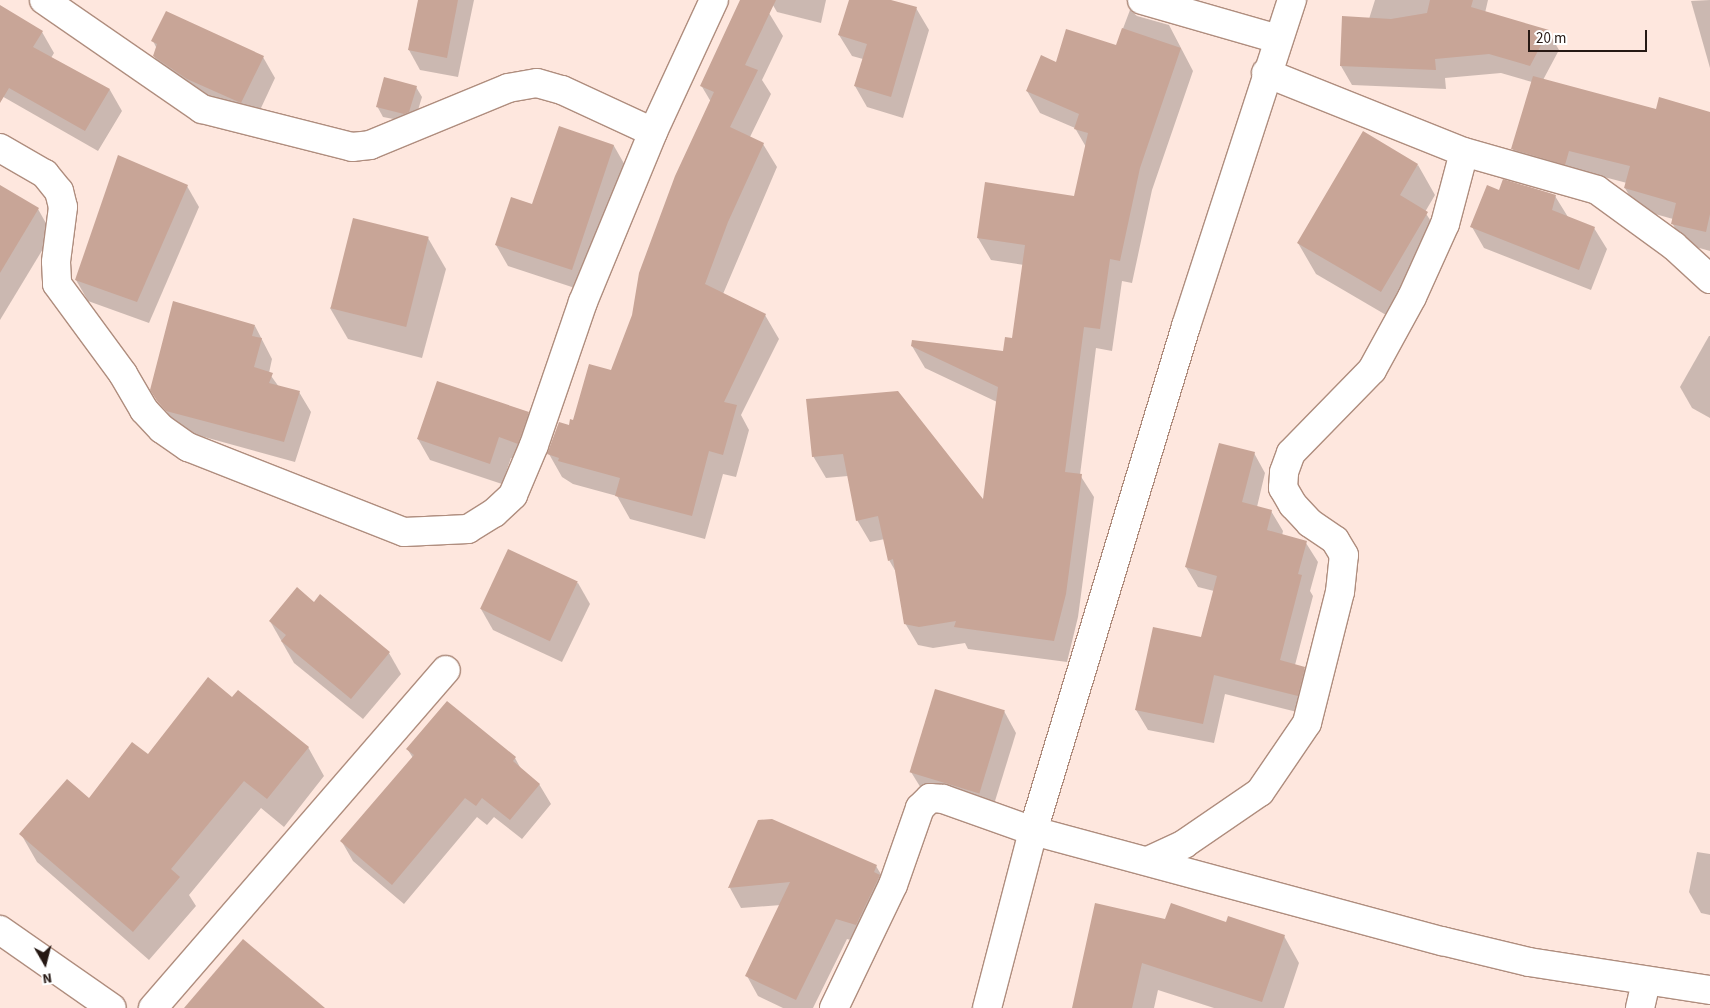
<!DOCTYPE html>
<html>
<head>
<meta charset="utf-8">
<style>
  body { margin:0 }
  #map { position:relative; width:1710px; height:1008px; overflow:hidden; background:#fee7de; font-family:"Source Sans 3",sans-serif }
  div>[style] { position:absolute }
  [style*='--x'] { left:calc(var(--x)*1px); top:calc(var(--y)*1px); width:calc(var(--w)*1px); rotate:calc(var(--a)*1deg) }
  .shadow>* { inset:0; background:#0003 }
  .building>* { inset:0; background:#c8a597; transform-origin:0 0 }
  .roads { filter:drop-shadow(1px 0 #af8d7e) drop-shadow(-1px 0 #af8d7e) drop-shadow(0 1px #af8d7e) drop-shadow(0 -1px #af8d7e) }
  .street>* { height:28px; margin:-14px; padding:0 14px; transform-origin:14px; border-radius:14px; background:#fff }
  span { translate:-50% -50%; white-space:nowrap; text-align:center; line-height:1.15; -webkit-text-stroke:4px #fff; paint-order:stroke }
  .north { position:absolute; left:20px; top:938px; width:50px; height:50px; -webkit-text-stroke:4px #fff; paint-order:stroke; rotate:172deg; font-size:14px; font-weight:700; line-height:20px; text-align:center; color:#261914 }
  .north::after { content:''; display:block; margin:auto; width:18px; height:22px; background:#261914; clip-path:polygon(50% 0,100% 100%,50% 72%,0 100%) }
  .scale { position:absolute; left:1528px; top:30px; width:119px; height:22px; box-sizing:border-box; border:2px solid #261914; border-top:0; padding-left:6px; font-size:15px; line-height:18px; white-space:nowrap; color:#261914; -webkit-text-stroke:4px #fff; paint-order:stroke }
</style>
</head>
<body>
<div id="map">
  <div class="shadow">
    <i style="clip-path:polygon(419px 0,474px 0,458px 77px,420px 70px,409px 50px)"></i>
    <i style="clip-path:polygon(770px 0,826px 0,821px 23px,777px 12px)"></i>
    <i style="clip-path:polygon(850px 0,887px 0,916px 8px,929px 30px,903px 118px,867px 107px,855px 86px,863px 59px,852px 56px,839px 35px)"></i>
    <i style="clip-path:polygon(1375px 0,1488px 0,1485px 13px,1548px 31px,1559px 50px,1543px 80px,1710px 141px,1710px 251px,1685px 244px,1672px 223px,1673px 219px,1637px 209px,1625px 188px,1627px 183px,1581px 171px,1577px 185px,1525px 170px,1513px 149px,1532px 82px,1501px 73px,1445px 78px,1446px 89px,1352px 85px,1341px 66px,1344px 18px,1369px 19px)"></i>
    <i style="clip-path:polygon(1710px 0,1710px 68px,1691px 1px)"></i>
    <i style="clip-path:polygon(0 7px,42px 32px,54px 53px,51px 58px,110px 90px,122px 111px,98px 151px,0 95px)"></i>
    <i style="clip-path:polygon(1130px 10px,1137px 16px,1169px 25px,1193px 71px,1152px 190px,1132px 283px,1122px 281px,1112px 351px,1096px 348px,1080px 475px,1094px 497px,1078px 617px,1067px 662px,968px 649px,965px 643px,933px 648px,918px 645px,905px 623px,896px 572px,889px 560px,885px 539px,870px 542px,857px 520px,848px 476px,826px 478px,813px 456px,808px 401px,984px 502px,997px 402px,925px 368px,912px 346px,1004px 352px,1013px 339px,1024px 265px,991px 260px,978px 238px,1075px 197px,1086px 147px,1075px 128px,1040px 113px,1027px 91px,1056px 63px,1116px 47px)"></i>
    <i style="clip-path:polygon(769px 13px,783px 36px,762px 80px,771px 94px,750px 137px,763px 144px,777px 167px,723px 294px,765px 315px,779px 339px,741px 415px,749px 430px,736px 477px,723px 474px,705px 539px,630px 519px,617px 496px,573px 484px,562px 477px,549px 454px,612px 372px,711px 102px,701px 85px)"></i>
    <i style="clip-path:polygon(153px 41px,263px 57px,275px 78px,254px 123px,167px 77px,154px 56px,157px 49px)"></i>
    <i style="clip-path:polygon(416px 87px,422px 97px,414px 123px,383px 117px,377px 106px)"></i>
    <i style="clip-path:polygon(560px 127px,614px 146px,626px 167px,584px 291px,508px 266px,496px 245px,533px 205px)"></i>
    <i style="clip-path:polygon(1418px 165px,1435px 195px,1425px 212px,1445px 243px,1398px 322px,1316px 274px,1298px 243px)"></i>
    <i style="clip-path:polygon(187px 186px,199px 207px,149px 323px,88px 301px,76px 280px)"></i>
    <i style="clip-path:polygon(0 188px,38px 209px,52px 234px,0 320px)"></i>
    <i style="clip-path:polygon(1500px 192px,1555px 196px,1568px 217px,1594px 228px,1607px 249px,1591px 290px,1484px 248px,1472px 227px)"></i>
    <i style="clip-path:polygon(428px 238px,446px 269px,422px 358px,348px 339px,330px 308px)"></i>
    <i style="clip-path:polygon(255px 326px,272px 359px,269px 373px,279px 387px,299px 392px,311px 412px,295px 462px,179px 430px,152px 390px)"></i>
    <i style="clip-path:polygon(1709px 336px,1710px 336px,1710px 418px,1692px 408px,1680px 387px)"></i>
    <i style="clip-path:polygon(528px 413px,540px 434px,530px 464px,511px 458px,502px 484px,430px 460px,418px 439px)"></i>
    <i style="clip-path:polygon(1254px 453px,1265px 473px,1257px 507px,1271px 511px,1283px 531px,1282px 536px,1306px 543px,1318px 562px,1310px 591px,1313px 596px,1295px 665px,1304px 668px,1316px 688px,1309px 715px,1225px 694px,1214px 743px,1148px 730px,1136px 710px,1201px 639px,1214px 591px,1198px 587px,1186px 567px)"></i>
    <i style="clip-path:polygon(578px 583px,590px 604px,562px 662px,493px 630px,481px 609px)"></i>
    <i style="clip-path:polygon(314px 603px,389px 653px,401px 674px,363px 719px,294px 663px,270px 621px)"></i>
    <i style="clip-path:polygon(1004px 711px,1016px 733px,991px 814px,924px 793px,911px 772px)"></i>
    <i style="clip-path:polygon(308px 747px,324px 776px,284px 827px,261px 808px,189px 895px,196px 906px,149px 960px,37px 862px,21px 834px,89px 800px,148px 755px)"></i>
    <i style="clip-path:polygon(408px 750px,515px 758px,521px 769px,539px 784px,551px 804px,522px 839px,494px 817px,487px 825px,477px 817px,404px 904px,353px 861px,342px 842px,413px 758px)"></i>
    <i style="clip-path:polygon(758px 822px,876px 866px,888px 886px,868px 945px,847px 939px,813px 1008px,783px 1008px,758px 996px,747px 976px,781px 905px,741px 908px,730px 888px)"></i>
    <i style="clip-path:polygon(1697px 852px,1710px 854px,1710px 915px,1701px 913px,1689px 892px)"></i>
    <i style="clip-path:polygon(1166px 921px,1227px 923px,1284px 936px,1299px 963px,1284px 1008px,1214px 1008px,1158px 990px,1154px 1008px,1073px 1008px)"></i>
  </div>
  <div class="building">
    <i style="clip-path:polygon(418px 0,458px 0,447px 58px,408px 50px)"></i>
    <i style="clip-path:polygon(740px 0,776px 0,745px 65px,758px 70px,730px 127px,764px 143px,728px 222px,705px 284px,766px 314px,724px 402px,737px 405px,723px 455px,709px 451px,692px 516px,615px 496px,620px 478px,558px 461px,559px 458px,547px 454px,559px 422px,569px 425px,570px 419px,573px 420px,589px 364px,611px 370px,632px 315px,639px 273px,675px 176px,714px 92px,700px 86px)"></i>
    <i style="clip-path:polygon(849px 0,891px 0,917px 7px,891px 97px,854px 86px,867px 44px,838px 35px)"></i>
    <i style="clip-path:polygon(1430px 0,1473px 0,1471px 7px,1549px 30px,1530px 66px,1489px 54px,1435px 59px,1436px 70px,1340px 66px,1342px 16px,1391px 19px,1427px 13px)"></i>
    <i style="clip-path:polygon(0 5px,43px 31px,33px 47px,110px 89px,85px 131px,9px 88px,0 103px)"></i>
    <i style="clip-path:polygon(166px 11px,264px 56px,241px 103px,187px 79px,153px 56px,157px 44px,151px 41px)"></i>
    <i style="clip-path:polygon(1122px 28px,1181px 48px,1140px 168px,1120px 261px,1110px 259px,1100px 329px,1084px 327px,1065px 472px,1082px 474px,1066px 594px,1054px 641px,954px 627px,956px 621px,919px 627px,904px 624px,893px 559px,888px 561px,878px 516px,856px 521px,843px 454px,812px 457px,806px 399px,898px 391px,983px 499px,998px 387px,911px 346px,912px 340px,1003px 351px,1005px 337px,1012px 338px,1025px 245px,977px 238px,985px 182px,1074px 196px,1088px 133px,1074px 129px,1079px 114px,1026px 91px,1041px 55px,1056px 62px,1066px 29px,1116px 45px)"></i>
    <i style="clip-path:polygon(1533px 76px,1656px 109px,1659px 97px,1710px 112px,1710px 214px,1706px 232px,1671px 224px,1676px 203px,1624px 188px,1630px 166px,1569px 151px,1565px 165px,1511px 149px)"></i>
    <i style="clip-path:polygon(384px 77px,417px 86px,409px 112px,404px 114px,376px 107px)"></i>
    <i style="clip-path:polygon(559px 126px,614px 145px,572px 270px,495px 245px,511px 197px,532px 204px)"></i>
    <i style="clip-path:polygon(1363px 131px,1418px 164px,1400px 195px,1428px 212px,1381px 292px,1297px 243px)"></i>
    <i style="clip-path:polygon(118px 155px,188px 185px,137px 302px,75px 280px)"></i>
    <i style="clip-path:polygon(1503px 179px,1556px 195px,1552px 210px,1595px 227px,1579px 270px,1470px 227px,1487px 185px,1499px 190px)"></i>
    <i style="clip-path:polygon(0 185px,39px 208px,0 273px)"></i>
    <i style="left:353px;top:218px;width:78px;height:93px;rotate:14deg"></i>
    <i style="clip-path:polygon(173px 301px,255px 325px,252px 336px,262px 338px,254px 367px,273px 373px,269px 383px,300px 391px,284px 442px,166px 411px,157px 401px,150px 390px)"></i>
    <i style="clip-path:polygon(437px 381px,529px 412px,518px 444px,499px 437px,490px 464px,417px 439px)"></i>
    <i style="clip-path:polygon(1219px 443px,1255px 452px,1242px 502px,1272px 510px,1267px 530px,1307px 541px,1298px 574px,1302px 575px,1280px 660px,1305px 667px,1298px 696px,1214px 675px,1203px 724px,1135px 710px,1153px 627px,1201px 637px,1217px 576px,1185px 567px)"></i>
    <i style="left:508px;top:549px;width:77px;height:66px;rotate:25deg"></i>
    <i style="clip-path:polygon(297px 587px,314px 602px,320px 594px,390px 652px,351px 699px,281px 641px,286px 635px,269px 621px)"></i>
    <i style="clip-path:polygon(208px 677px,232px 697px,238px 690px,309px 747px,267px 799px,244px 781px,171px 869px,180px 877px,133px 932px,19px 834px,67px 779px,89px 798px,132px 742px,148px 754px)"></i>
    <i style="left:935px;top:689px;width:73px;height:87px;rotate:17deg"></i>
    <i style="clip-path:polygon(447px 701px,516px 757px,513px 761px,540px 784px,510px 820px,482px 798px,476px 806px,465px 798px,392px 885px,340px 841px,414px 755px,406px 749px)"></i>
    <i style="clip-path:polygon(772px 819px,877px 865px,874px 872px,880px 875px,856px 925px,836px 919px,796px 1000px,745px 976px,790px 882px,728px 888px,758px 820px)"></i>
    <i style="clip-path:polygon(1095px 903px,1165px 919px,1171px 903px,1226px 922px,1228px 916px,1285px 935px,1262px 1002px,1142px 963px,1132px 1008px,1072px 1008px)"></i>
    <i style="clip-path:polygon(243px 939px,325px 1008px,184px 1008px)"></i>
  </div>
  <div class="roads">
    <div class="street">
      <i style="--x:44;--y:0;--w:192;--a:34.6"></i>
      <i style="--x:202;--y:109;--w:155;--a:14.2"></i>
      <i style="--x:352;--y:147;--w:18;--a:-6"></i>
      <i style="--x:370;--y:145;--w:149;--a:-22.4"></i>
      <i style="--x:508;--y:88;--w:29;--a:-10"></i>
      <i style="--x:537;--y:83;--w:26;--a:16"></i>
      <i style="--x:562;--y:90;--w:100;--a:24.8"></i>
      <i style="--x:1142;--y:0;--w:141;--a:16"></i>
      <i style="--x:1266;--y:73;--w:213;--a:21.8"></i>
      <i style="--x:1464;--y:152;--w:138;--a:15.9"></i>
      <i style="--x:1597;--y:190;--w:95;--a:36"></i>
      <i style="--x:1674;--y:246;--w:49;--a:42.5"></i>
      <i style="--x:0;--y:148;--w:52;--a:30"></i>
      <i style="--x:45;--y:174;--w:22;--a:51"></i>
      <i style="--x:59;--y:191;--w:16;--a:76"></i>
      <i style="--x:63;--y:207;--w:55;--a:97.3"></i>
      <i style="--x:56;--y:262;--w:22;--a:87"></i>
      <i style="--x:57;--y:284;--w:112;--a:53.7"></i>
      <i style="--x:123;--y:374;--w:42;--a:59.7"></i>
      <i style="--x:144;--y:410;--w:26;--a:47"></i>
      <i style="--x:162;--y:429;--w:32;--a:35"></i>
      <i style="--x:188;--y:447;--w:232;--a:21.5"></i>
      <i style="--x:404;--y:532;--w:64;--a:-2.7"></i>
      <i style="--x:468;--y:529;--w:31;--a:-32"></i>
      <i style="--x:494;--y:513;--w:26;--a:-43"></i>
      <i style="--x:513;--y:495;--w:54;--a:-67.2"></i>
      <i style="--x:534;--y:445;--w:151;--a:-71.1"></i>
      <i style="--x:583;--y:302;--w:184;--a:-67.6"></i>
      <i style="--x:653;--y:132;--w:145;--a:-65.2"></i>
      <i style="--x:1148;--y:861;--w:40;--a:-25"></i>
      <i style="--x:1184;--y:844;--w:92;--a:-34.4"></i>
      <i style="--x:1260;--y:792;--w:83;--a:-55.7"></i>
      <i style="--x:1307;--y:723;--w:135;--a:-75.9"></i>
      <i style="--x:1340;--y:592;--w:37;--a:-84"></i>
      <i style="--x:1344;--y:555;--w:17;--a:-121"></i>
      <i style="--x:1335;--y:540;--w:30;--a:-146"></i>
      <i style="--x:1310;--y:523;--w:25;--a:-133"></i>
      <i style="--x:1293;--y:505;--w:20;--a:-120"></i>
      <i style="--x:1283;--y:488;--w:16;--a:-86"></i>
      <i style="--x:1284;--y:472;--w:20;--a:-70"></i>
      <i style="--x:1291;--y:453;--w:116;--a:-45.7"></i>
      <i style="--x:1372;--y:370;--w:83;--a:-61.3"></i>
      <i style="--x:1412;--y:297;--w:80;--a:-65.7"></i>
      <i style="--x:1445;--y:224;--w:74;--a:-75.2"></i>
      <i style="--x:0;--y:930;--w:136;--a:34.9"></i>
      <i style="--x:153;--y:1008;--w:447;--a:-49.1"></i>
      <i style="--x:834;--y:1008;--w:136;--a:-64.4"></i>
      <i style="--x:893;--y:885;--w:82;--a:-70.7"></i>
      <i style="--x:920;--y:808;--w:14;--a:-45"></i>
      <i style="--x:930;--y:798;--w:13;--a:4"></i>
      <i style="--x:943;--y:799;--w:96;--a:19.6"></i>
      <i style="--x:1033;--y:831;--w:424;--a:15.1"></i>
      <i style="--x:1442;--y:941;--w:89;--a:13.6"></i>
      <i style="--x:1529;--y:962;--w:183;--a:8.8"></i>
      <i style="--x:987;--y:1008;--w:183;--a:-75.4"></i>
      <i style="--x:1033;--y:831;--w:528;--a:-73.14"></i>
      <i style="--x:1186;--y:326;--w:343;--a:-72"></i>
      <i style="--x:1640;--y:1008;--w:27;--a:-77"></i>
    </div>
  </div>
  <div class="north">N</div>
  <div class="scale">20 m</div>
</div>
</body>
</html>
